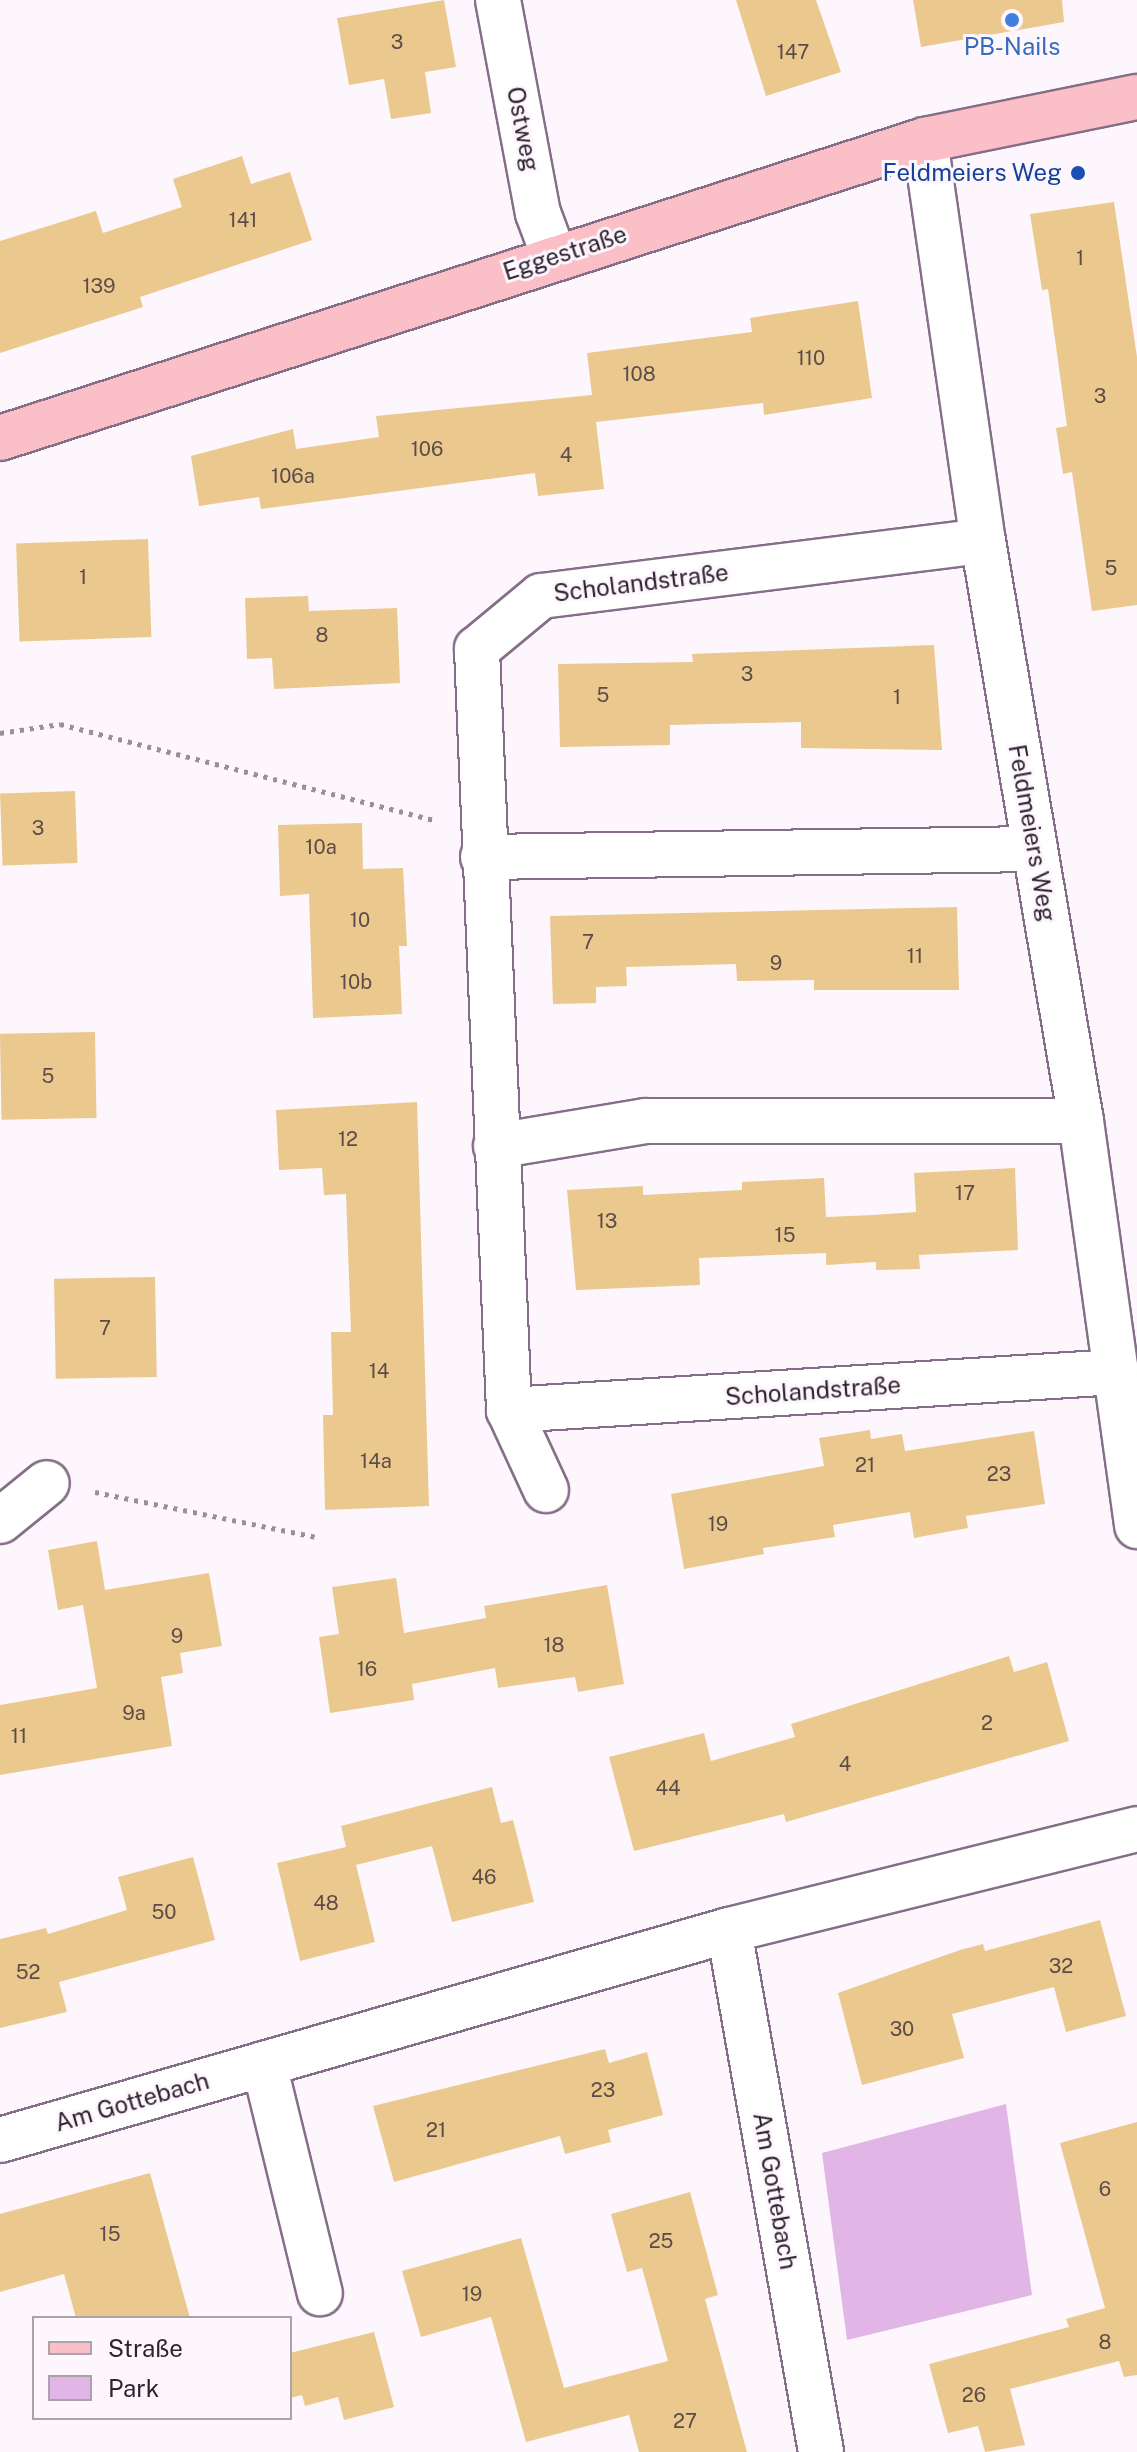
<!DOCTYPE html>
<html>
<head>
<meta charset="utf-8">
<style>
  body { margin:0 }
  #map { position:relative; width:1137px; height:2452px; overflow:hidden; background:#fdf7fd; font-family:"Public Sans",sans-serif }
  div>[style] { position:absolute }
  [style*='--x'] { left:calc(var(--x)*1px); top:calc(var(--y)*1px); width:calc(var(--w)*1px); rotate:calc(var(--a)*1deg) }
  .green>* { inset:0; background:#e1b5e6 }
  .building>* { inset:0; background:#ebc88e; transform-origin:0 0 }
  .path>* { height:5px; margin-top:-2.5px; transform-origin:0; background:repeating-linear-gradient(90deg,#989199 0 4px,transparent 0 10px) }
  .roads { filter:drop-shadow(2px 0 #856e88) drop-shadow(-2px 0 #856e88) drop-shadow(0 2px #856e88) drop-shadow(0 -2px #856e88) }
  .minor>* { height:44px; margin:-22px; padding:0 22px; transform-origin:22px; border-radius:22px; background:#fff }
  .major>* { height:44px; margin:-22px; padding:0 22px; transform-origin:22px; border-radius:22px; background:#fbbfc7 }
  .dots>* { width:22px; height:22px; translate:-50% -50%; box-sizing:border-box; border:4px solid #fdf7fd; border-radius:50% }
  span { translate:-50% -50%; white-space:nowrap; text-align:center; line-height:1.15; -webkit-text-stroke:6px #fdf7fd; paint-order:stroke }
  .number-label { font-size:20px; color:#5d4d48 }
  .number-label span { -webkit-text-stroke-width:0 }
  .shop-label { font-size:24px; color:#366cbe }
  .street-label { font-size:24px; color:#2e2430 }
  .transit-label { font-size:24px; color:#164399 }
  .right { translate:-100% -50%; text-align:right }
  .legend { position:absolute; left:32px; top:2316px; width:260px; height:104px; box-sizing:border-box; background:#fdf7fd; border:2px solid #aaa3ab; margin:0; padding:10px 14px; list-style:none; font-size:24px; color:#2e2430 }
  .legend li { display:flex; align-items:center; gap:16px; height:40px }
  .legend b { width:40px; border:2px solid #aaa3ab }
</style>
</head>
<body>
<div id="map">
  <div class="green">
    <i style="clip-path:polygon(1006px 2104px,1032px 2295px,847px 2340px,822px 2153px)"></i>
  </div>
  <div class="building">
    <i style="clip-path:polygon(444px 0,456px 67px,425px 72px,431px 113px,391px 119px,384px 79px,349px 85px,337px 18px)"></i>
    <i style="clip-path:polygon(736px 0,816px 0,841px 72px,766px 96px)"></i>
    <i style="clip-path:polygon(913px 0,1062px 0,1064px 22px,921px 47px)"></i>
    <i style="clip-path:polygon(242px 156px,251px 184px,290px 172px,312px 240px,140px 297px,143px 307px,0 353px,0 241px,96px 211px,103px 233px,182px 207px,173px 179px)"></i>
    <i style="clip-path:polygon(1114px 202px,1137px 357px,1137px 605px,1092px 611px,1072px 472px,1063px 474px,1056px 428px,1067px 426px,1048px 289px,1042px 290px,1030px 214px)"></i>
    <i style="clip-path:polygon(858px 301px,872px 398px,764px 415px,763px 403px,596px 422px,604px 489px,538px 496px,535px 473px,261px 509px,259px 497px,199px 506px,191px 456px,293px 429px,296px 449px,379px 437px,376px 416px,592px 395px,587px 353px,752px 332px,750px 318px)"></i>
    <i style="left:148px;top:539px;width:98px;height:132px;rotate:88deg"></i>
    <i style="clip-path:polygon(308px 596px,309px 611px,397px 608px,400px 683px,274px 689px,272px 658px,247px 659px,245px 598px)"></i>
    <i style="clip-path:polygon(934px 645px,942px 750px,801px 748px,801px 722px,670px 725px,670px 745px,560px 747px,558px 664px,693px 662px,692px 654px)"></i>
    <i style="left:75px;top:791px;width:72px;height:75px;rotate:88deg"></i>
    <i style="clip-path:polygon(362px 823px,363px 869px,403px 868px,407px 946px,399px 946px,402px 1014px,313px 1018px,309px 894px,280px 896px,278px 825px)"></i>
    <i style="clip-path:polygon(957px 907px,959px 990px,814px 990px,814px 980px,737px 981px,736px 964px,626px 967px,627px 986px,596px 987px,596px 1003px,553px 1004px,550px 916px)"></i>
    <i style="left:95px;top:1032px;width:86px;height:95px;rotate:89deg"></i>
    <i style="clip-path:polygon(417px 1102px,429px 1506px,325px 1510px,323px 1415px,333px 1415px,331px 1332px,351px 1332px,346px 1194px,324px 1195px,322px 1168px,279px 1170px,276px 1110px)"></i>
    <i style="clip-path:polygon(1015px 1168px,1018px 1250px,919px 1255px,920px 1269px,876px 1270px,876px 1262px,826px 1265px,826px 1253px,699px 1258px,700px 1285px,576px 1290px,567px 1190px,643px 1186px,643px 1195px,742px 1190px,742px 1182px,824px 1178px,826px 1217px,873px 1215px,916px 1212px,914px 1173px)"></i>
    <i style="left:155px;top:1277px;width:100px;height:101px;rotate:89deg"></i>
    <i style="clip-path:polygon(870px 1430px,871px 1439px,902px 1434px,905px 1451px,1034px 1431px,1045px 1504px,966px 1516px,968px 1528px,914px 1538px,910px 1512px,833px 1525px,835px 1537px,763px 1548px,764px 1554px,684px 1569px,671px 1494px,824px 1466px,819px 1438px)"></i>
    <i style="clip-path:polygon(97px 1541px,105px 1590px,209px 1573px,222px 1646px,180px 1653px,183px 1673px,161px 1677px,172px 1746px,0 1775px,0 1705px,97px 1688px,83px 1605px,58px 1610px,48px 1550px)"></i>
    <i style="clip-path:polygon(396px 1578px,404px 1633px,486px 1618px,484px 1606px,607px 1585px,624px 1684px,578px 1692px,575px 1677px,498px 1688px,495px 1668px,412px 1684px,414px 1700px,330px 1713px,319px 1637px,339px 1634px,332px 1587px)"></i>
    <i style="clip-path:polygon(1009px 1656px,1014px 1672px,1047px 1662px,1069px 1741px,786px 1822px,784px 1814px,634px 1851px,609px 1757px,704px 1733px,711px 1761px,795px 1737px,791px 1724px)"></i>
    <i style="clip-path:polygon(492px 1787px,501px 1823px,513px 1820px,534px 1902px,452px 1922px,432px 1846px,356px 1865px,375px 1942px,300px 1961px,277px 1863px,346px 1847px,341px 1826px)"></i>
    <i style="clip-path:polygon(193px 1857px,215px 1940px,59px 1982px,67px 2012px,0 2028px,0 1939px,46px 1928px,48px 1934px,127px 1910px,118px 1877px)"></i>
    <i style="clip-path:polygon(1100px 1920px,1126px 2016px,1066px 2032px,1054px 1987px,952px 2014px,964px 2058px,862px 2085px,838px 1993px,960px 1950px,983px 1944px,985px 1951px)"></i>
    <i style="clip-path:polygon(605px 2049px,609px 2063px,647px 2052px,663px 2115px,608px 2130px,611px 2142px,565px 2154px,560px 2136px,394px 2182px,373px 2106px)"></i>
    <i style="clip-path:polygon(1137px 2122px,1137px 2375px,1124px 2377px,1119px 2361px,1010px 2389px,1025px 2445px,985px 2452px,978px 2426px,948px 2433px,929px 2364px,1069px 2327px,1066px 2319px,1105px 2308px,1060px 2143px)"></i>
    <i style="clip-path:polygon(150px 2173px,190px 2318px,76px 2318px,64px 2274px,0 2292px,0 2214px)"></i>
    <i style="clip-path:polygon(690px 2192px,718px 2295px,705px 2299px,747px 2452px,639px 2452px,629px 2415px,526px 2442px,491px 2317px,421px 2337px,402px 2271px,521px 2238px,564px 2388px,668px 2361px,642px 2268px,627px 2272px,611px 2214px)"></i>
    <i style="clip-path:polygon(374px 2332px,394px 2407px,344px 2420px,338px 2397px,305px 2406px,302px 2395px,290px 2398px,290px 2353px)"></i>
  </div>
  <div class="path">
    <i style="--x:0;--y:733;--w:61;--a:-8.5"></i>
    <i style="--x:60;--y:724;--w:387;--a:14.4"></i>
    <i style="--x:95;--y:1492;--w:226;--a:11.5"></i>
  </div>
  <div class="roads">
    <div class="minor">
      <i style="--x:498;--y:0;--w:217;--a:79.4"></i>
      <i style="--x:538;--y:213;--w:46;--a:69.6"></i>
      <i style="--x:925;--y:140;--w:405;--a:81.8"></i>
      <i style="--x:983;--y:541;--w:588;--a:80.41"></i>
      <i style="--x:1081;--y:1121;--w:409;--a:82.1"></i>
      <i style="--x:483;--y:857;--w:552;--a:-0.83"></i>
      <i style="--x:496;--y:1146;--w:151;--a:-9.5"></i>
      <i style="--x:645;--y:1121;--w:436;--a:0"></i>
      <i style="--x:509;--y:1410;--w:609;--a:-3.58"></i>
      <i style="--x:546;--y:1490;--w:88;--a:-114.8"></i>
      <i style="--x:509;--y:1410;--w:762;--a:-92.41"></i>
      <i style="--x:477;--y:649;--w:83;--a:-39.6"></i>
      <i style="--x:541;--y:596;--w:445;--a:-7.1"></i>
      <i style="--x:0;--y:1521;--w:60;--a:-39"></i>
      <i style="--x:729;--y:1930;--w:530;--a:80"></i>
      <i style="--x:264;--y:2064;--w:236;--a:76.3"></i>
      <i style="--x:0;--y:2140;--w:759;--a:-16.07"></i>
      <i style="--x:729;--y:1930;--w:420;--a:-13.9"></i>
    </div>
    <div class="major">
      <i style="--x:0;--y:438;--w:972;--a:-17.86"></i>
      <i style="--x:925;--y:140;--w:216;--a:-11.5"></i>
    </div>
  </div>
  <div class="dots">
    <i style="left:1012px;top:20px;background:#3f7fe0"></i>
    <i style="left:1078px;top:173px;background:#1a4fb4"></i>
  </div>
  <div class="number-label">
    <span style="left:397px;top:42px">3</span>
    <span style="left:793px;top:52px">147</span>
    <span style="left:243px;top:220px">141</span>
    <span style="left:1080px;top:258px">1</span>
    <span style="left:99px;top:286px">139</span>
    <span style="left:811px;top:358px">110</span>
    <span style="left:639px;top:374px">108</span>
    <span style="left:1100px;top:396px">3</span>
    <span style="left:427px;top:449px">106</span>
    <span style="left:566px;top:455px">4</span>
    <span style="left:293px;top:476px">106a</span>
    <span style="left:1111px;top:568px">5</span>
    <span style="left:83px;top:577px">1</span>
    <span style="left:322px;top:635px">8</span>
    <span style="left:747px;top:674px">3</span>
    <span style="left:603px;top:695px">5</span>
    <span style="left:897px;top:697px">1</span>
    <span style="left:38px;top:828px">3</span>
    <span style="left:321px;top:847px">10a</span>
    <span style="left:360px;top:920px">10</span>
    <span style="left:588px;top:942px">7</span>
    <span style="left:915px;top:956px">11</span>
    <span style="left:776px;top:963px">9</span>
    <span style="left:356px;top:982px">10b</span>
    <span style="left:48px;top:1076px">5</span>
    <span style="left:348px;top:1139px">12</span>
    <span style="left:965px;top:1193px">17</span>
    <span style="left:607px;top:1221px">13</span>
    <span style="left:785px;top:1235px">15</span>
    <span style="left:105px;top:1328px">7</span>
    <span style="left:379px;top:1371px">14</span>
    <span style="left:376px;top:1461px">14a</span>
    <span style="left:865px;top:1465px">21</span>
    <span style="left:999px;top:1474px">23</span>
    <span style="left:718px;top:1524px">19</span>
    <span style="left:177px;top:1636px">9</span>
    <span style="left:554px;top:1645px">18</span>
    <span style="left:367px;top:1669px">16</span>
    <span style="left:134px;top:1713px">9a</span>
    <span style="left:987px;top:1723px">2</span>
    <span style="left:19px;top:1736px">11</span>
    <span style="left:845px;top:1764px">4</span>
    <span style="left:668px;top:1788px">44</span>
    <span style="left:484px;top:1877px">46</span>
    <span style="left:326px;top:1903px">48</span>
    <span style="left:164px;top:1912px">50</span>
    <span style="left:1061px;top:1966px">32</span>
    <span style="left:28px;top:1972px">52</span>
    <span style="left:902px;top:2029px">30</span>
    <span style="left:603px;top:2090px">23</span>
    <span style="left:436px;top:2130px">21</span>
    <span style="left:1105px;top:2189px">6</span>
    <span style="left:110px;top:2234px">15</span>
    <span style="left:661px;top:2241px">25</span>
    <span style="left:472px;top:2294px">19</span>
    <span style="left:1105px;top:2342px">8</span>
    <span style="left:974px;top:2395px">26</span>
    <span style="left:685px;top:2421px">27</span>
  </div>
  <div class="shop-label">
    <span style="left:1012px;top:47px">PB-Nails</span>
  </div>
  <div class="street-label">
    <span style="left:523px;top:129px;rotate:79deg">Ostweg</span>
    <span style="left:565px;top:253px;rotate:-18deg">Eggestraße</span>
    <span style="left:641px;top:583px;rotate:-7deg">Scholandstraße</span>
    <span style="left:1032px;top:833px;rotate:80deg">Feldmeiers Weg</span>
    <span style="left:813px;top:1391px;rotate:-4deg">Scholandstraße</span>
    <span style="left:132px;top:2102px;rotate:-16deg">Am Gottebach</span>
    <span style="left:775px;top:2191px;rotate:80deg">Am Gottebach</span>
  </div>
  <div class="transit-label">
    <span class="right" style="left:1062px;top:173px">Feldmeiers Weg</span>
  </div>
  <ul class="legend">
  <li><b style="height:10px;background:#fbbfc7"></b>Straße</li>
  <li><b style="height:22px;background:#e1b5e6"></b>Park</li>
  </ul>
</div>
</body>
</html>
